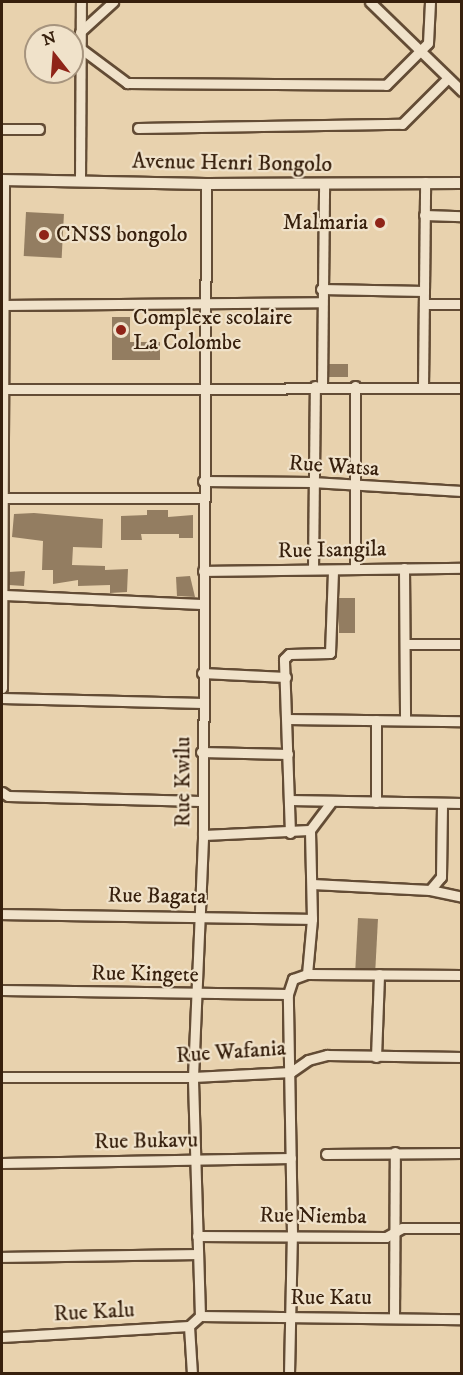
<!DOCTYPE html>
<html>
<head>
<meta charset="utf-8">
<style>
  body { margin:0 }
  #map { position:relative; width:463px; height:1375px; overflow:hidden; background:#e8d2ae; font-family:"IM FELL DW Pica",serif }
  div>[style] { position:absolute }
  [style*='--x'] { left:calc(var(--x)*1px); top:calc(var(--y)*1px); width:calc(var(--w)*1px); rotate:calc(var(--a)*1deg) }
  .building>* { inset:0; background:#937d61; transform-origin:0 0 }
  .roads { filter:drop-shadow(2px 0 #634c35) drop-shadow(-2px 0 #634c35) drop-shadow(0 2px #634c35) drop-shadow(0 -2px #634c35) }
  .minor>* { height:9px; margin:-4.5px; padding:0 4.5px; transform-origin:4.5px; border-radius:4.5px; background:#f0e2ca }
  .tertiary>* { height:10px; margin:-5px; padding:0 5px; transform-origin:5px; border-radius:5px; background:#f0e2ca }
  .dots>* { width:16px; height:16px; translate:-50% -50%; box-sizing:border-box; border:3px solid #f0e2ca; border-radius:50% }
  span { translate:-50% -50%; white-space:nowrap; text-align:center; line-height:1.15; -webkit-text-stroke:4.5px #f0e2ca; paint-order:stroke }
  .street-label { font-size:22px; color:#37200d }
  .poi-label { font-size:22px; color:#37200d }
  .right { translate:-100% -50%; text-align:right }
  .left { translate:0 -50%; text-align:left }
  .frame { position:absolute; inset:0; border:3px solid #37200d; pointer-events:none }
  .north { position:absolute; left:24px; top:24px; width:60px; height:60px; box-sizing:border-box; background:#f0e2ca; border:2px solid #a6947e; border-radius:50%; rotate:343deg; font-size:16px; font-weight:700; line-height:24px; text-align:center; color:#37200d }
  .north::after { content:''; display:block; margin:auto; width:21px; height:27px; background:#8f2418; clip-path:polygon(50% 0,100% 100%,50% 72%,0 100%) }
</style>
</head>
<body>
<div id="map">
  <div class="building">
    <i style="left:26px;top:212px;width:38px;height:44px;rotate:3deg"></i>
    <i style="clip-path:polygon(112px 317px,130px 317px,130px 342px,160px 342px,160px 360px,112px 360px)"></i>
    <i style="left:329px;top:364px;width:19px;height:13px"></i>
    <i style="clip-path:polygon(147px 510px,168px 510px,168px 517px,193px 515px,193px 538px,179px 538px,179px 534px,141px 534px,142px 540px,121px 540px,121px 516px,147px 515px)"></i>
    <i style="clip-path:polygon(34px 513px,103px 519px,102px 548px,73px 547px,72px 565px,105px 566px,105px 570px,128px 569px,127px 592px,110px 593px,110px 585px,78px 586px,78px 580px,53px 584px,53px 570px,42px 570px,43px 541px,12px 537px,14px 514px)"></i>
    <i style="clip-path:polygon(25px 571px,24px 586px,9px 585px,9px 572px)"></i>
    <i style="clip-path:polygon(190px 576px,195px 597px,177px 596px,176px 577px)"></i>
    <i style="left:339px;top:598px;width:16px;height:35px"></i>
    <i style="left:358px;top:918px;width:20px;height:50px;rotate:3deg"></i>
  </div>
  <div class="roads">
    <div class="minor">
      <i style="--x:370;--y:2;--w:128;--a:44.1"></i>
      <i style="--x:80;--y:32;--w:45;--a:-42.3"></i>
      <i style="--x:80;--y:48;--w:59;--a:36.7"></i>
      <i style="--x:127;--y:83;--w:259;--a:0.4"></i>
      <i style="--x:386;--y:85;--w:59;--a:-45"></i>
      <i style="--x:428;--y:43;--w:41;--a:-87.2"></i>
      <i style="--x:138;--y:128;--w:264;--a:-0.9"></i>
      <i style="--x:402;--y:124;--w:65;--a:-45"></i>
      <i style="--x:2;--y:129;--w:37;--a:0"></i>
      <i style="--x:80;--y:180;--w:178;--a:-89.7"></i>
      <i style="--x:424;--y:215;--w:38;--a:2"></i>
      <i style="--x:321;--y:289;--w:103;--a:1.1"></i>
      <i style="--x:424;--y:304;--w:38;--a:0"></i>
      <i style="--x:2;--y:305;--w:320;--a:-0.5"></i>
      <i style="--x:322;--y:386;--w:201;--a:-89.4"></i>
      <i style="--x:355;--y:386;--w:183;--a:90"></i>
      <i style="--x:423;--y:387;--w:205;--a:-89.4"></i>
      <i style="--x:2;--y:389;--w:460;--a:-0.1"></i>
      <i style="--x:203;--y:481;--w:109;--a:0.5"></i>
      <i style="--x:312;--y:482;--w:150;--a:3.4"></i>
      <i style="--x:4;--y:498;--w:198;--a:0"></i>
      <i style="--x:404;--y:568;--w:152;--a:89.6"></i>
      <i style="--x:313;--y:569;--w:183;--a:-89.4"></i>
      <i style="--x:203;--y:571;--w:259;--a:-0.7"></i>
      <i style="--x:4;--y:595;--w:198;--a:2.6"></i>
      <i style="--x:407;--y:644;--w:55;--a:0"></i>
      <i style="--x:202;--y:673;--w:84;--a:2.7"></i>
      <i style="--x:2;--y:688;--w:508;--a:-89.77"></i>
      <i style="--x:2;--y:698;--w:201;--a:1.4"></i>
      <i style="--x:287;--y:719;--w:175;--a:0.7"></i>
      <i style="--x:201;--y:752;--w:87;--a:1.3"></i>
      <i style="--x:2;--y:792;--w:7;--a:34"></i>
      <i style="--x:8;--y:796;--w:192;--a:1.5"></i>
      <i style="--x:289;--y:800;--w:173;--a:1"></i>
      <i style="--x:376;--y:802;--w:82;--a:-90"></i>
      <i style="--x:290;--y:833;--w:174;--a:-92"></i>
      <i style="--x:284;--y:659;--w:7;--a:-45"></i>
      <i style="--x:289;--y:654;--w:41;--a:-1.4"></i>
      <i style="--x:330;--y:653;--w:83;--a:-87.9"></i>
      <i style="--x:203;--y:835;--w:107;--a:-2.7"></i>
      <i style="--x:312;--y:884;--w:118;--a:2.9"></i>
      <i style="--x:430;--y:890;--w:17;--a:-50"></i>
      <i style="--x:441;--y:877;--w:74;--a:-89.2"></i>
      <i style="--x:430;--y:890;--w:33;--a:12"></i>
      <i style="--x:2;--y:914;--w:310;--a:0.9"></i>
      <i style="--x:307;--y:974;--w:155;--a:0.4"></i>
      <i style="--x:2;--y:990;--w:286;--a:0.8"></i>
      <i style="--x:376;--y:1057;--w:83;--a:-87.9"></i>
      <i style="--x:2;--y:1077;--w:191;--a:0"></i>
      <i style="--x:193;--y:1077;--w:98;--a:-2.9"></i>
      <i style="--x:291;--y:1072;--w:21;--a:-35"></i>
      <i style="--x:308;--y:1060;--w:20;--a:-15"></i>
      <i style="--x:327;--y:1055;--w:135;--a:0.8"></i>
      <i style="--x:326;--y:1154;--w:136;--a:-0.4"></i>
      <i style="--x:2;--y:1163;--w:289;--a:-1"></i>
      <i style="--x:197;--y:1236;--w:189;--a:0.3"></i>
      <i style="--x:386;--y:1237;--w:18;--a:-29"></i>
      <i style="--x:402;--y:1228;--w:60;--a:0"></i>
      <i style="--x:2;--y:1257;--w:193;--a:-0.9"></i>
      <i style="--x:200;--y:1316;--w:262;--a:0.7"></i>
      <i style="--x:394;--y:1318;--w:166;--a:-89.7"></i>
      <i style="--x:2;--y:1337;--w:187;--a:-3.4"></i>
      <i style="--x:192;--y:1374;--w:48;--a:-93.6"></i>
      <i style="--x:189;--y:1326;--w:15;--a:-42"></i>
      <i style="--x:200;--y:1316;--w:239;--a:-91.7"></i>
      <i style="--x:193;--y:1077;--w:242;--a:-87.6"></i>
      <i style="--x:203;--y:835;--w:651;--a:-89.74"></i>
      <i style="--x:289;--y:1374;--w:140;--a:-88.8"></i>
      <i style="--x:292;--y:1234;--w:240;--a:-91"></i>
      <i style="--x:288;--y:994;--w:16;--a:-72"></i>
      <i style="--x:293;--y:979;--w:15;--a:-20"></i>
      <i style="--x:307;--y:974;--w:55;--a:-84.8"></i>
      <i style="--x:312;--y:919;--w:89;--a:-91.3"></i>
      <i style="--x:310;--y:830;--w:35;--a:-53"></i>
    </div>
    <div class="tertiary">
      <i style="--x:2;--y:180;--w:204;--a:1.1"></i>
      <i style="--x:206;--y:184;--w:256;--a:-0.2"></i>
    </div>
  </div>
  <div class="dots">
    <i style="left:380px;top:223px;background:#8f2418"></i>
    <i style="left:44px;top:235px;background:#8f2418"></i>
    <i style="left:121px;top:330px;background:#8f2418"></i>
  </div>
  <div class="street-label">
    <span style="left:232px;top:163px;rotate:1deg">Avenue Henri Bongolo</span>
    <span style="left:334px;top:466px;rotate:4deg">Rue Watsa</span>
    <span style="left:332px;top:550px;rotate:-1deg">Rue Isangila</span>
    <span style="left:183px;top:782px;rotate:-90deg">Rue Kwilu</span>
    <span style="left:157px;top:896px;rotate:1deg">Rue Bagata</span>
    <span style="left:145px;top:974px;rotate:1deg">Rue Kingete</span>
    <span style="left:231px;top:1052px;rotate:-4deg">Rue Wafania</span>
    <span style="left:146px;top:1141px;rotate:-1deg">Rue Bukavu</span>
    <span style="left:313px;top:1216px;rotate:1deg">Rue Niemba</span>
    <span style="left:331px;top:1298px">Rue Katu</span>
    <span style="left:94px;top:1312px;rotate:-3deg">Rue Kalu</span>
  </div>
  <div class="poi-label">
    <span class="right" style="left:368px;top:223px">Malmaria</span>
    <span class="left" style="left:56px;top:235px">CNSS bongolo</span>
    <span class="left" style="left:133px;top:330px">Complexe scolaire<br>La Colombe</span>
  </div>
  <div class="frame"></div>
  <div class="north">N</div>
</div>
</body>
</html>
